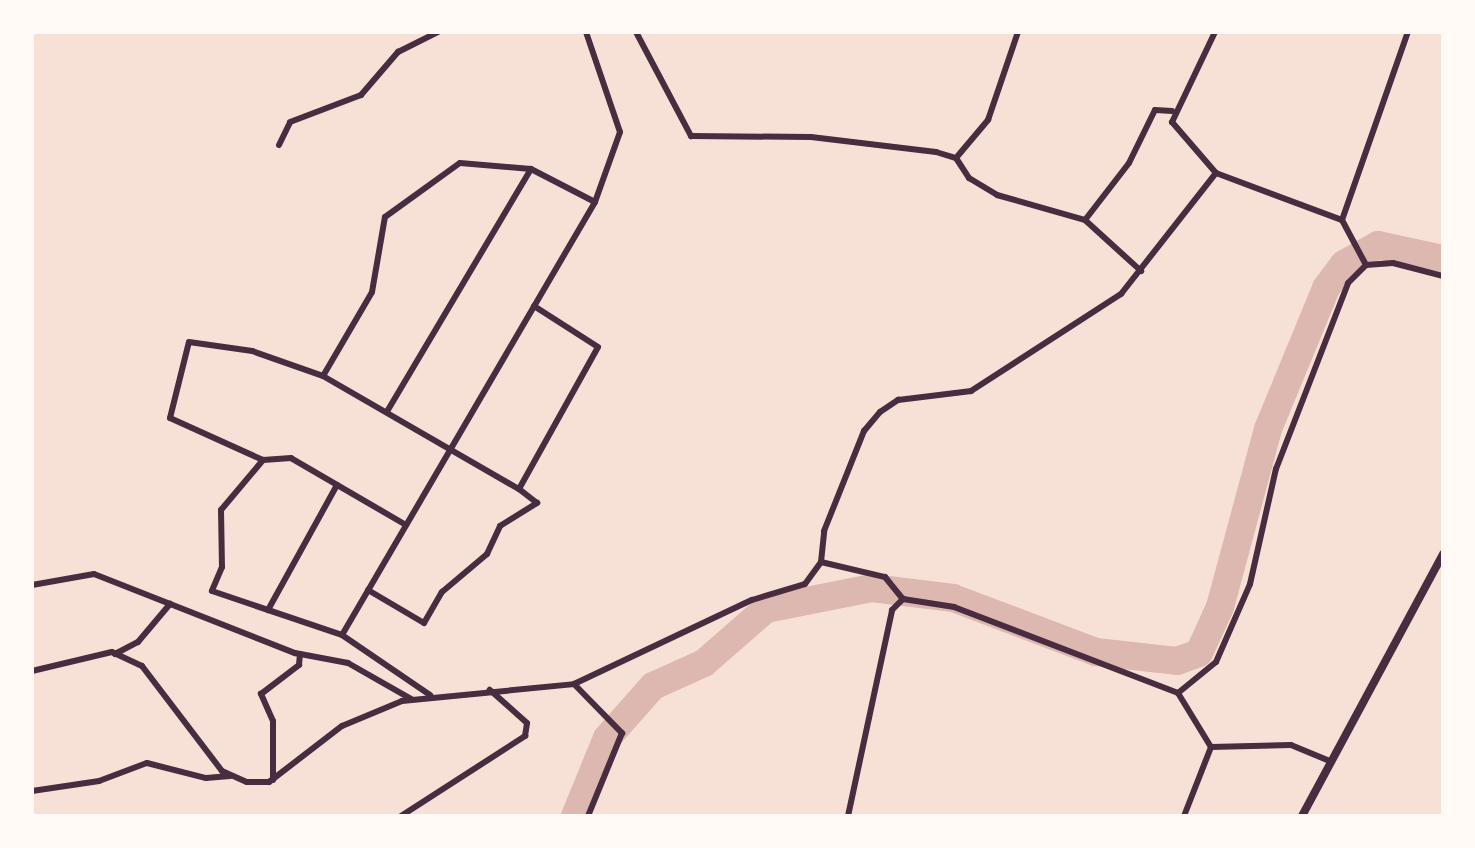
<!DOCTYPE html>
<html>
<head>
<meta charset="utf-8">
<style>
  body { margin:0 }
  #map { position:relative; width:1475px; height:848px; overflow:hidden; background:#f7e1d7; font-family:Arial,sans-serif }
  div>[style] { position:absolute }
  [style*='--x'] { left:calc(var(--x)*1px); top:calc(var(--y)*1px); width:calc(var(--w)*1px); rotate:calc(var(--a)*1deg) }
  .river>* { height:28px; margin:-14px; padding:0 14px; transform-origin:14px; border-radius:14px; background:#dcb8b0 }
  .minor>* { height:6px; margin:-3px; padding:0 3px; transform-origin:3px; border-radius:3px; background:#4a2c40 }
  .tertiary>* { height:8px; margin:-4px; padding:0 4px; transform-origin:4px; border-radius:4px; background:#4a2c40 }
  span { translate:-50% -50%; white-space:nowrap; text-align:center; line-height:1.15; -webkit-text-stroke:8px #fffaf5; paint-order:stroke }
  .frame { position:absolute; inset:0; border:34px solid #fffaf5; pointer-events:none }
</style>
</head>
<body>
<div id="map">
  <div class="river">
    <i style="--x:575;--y:816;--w:84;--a:-67.7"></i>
    <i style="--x:607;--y:738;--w:69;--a:-48.5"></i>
    <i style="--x:653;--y:686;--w:56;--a:-24.3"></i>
    <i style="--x:704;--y:663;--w:82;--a:-41.1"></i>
    <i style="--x:766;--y:609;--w:108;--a:-11.2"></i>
    <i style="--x:872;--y:588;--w:82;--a:7"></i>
    <i style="--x:953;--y:598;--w:153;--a:20.7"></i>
    <i style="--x:1096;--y:652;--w:81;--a:6.3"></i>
    <i style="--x:1177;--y:661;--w:23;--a:-20"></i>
    <i style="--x:1199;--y:653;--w:51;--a:-65.5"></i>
    <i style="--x:1220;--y:607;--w:184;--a:-74.9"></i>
    <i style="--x:1268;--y:429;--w:152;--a:-67.6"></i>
    <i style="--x:1326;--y:288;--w:30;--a:-53"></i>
    <i style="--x:1344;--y:264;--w:39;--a:-29"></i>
    <i style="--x:1378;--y:245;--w:66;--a:12.2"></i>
  </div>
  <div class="minor">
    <i style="--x:636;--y:32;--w:118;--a:62.1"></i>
    <i style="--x:691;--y:136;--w:120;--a:0.5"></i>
    <i style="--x:811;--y:137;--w:126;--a:6.8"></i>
    <i style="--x:936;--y:152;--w:21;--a:17"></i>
    <i style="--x:956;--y:158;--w:24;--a:57"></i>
    <i style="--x:969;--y:178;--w:33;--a:31"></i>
    <i style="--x:997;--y:195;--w:91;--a:15.9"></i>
    <i style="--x:1085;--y:220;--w:76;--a:42.3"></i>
    <i style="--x:1215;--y:32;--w:100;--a:115.5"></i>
    <i style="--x:1172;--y:122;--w:67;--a:49.2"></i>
    <i style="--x:1216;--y:173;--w:134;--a:20.5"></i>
    <i style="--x:1342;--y:220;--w:51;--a:61.9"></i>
    <i style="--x:279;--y:145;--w:25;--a:-64"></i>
    <i style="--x:290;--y:122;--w:76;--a:-20.8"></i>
    <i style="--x:361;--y:95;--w:57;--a:-49.3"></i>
    <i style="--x:398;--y:52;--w:45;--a:-26.6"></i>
    <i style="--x:956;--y:158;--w:50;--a:-49.9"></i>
    <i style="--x:988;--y:120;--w:93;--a:-71.2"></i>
    <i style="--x:531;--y:169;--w:72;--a:27.3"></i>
    <i style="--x:1085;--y:220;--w:72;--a:-52.3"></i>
    <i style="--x:1129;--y:163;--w:59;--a:-63.9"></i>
    <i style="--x:1155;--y:110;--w:17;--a:3"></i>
    <i style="--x:1342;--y:220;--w:199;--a:-70.7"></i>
    <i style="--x:323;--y:376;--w:97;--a:-59.7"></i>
    <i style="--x:372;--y:292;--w:76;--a:-80.2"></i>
    <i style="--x:385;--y:217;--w:92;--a:-35.8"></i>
    <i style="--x:460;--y:163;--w:71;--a:4.8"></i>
    <i style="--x:531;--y:169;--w:282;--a:120.7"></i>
    <i style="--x:263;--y:460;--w:65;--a:130"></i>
    <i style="--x:221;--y:510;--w:57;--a:89"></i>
    <i style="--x:222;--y:567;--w:26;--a:113"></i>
    <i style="--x:212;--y:591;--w:137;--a:18.7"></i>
    <i style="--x:342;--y:635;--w:107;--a:34.3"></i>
    <i style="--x:406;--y:525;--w:133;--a:-149.8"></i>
    <i style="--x:291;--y:458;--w:28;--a:176"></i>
    <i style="--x:263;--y:460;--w:102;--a:-155.7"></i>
    <i style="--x:170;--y:418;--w:78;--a:-76"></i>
    <i style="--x:189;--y:342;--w:64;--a:8.1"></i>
    <i style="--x:252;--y:351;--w:75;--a:19.4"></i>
    <i style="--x:323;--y:376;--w:226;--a:30"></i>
    <i style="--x:519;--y:489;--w:162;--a:-60.9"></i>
    <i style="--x:598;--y:347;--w:76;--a:-147.4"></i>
    <i style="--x:821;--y:562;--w:66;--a:13.2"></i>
    <i style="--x:885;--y:577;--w:28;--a:51"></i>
    <i style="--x:903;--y:599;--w:52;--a:8.9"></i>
    <i style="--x:954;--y:607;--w:240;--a:21"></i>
    <i style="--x:1178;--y:693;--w:63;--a:58.6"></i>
    <i style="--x:1211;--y:747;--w:80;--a:-1.4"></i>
    <i style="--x:1291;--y:745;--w:44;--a:22.5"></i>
    <i style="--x:32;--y:585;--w:63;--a:-10.1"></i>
    <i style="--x:94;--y:574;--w:216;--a:21.5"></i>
    <i style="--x:295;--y:653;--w:54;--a:10.7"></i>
    <i style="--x:348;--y:663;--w:73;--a:29.7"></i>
    <i style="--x:368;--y:590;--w:65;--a:30.5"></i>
    <i style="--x:424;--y:623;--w:36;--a:-60"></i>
    <i style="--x:442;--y:592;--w:59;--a:-40.2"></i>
    <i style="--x:487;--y:554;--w:31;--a:-65"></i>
    <i style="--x:500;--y:526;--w:44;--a:-31.9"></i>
    <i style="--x:537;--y:503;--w:23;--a:-142"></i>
    <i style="--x:268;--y:610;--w:143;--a:-61.1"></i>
    <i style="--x:342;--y:635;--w:501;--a:-59.7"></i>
    <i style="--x:595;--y:202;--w:74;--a:-70.3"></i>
    <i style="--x:620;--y:132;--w:106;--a:-108.8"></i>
    <i style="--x:115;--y:654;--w:26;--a:-28"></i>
    <i style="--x:138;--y:642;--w:50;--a:-49.9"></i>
    <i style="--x:32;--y:671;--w:82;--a:-13.4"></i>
    <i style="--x:112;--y:652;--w:33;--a:25"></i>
    <i style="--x:142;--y:666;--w:132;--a:52.7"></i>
    <i style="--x:222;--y:771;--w:27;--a:24"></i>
    <i style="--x:247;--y:782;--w:22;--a:0"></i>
    <i style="--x:269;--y:782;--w:92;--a:-37.5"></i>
    <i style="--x:342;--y:726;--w:65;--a:-22.6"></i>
    <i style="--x:402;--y:701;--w:173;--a:-5.6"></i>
    <i style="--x:574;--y:684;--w:197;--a:-25.3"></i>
    <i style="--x:752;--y:600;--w:55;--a:-16.8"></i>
    <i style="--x:805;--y:584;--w:27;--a:-54"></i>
    <i style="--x:821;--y:562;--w:31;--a:-84"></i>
    <i style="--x:824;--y:531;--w:108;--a:-68.2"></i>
    <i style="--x:864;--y:431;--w:25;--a:-50"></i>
    <i style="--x:880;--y:412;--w:22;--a:-34"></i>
    <i style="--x:898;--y:400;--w:74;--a:-7"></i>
    <i style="--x:971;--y:391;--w:179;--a:-32.9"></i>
    <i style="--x:1121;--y:294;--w:154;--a:-51.9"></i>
    <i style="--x:574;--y:684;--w:69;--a:45.6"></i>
    <i style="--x:622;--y:733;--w:90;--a:112.3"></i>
    <i style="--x:1178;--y:693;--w:49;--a:-39.2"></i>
    <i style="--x:1216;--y:662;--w:85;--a:-66.4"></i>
    <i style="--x:1250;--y:584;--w:118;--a:-77.3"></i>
    <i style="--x:1276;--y:469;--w:199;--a:-68.8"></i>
    <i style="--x:1348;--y:283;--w:25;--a:-45"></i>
    <i style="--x:1366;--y:265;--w:27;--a:-4"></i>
    <i style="--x:1393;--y:263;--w:52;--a:14.6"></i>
    <i style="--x:273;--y:780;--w:59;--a:-90"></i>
    <i style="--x:273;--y:721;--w:30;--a:-114"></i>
    <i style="--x:261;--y:694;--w:48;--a:-37.3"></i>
    <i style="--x:299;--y:665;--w:11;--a:-85"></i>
    <i style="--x:32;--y:791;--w:68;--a:-8.5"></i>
    <i style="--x:99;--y:781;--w:51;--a:-20.6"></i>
    <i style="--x:147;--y:763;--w:61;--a:14.3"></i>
    <i style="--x:206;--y:778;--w:24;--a:-5"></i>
    <i style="--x:401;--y:816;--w:148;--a:-32.8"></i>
    <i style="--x:525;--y:736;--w:13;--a:-81"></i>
    <i style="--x:527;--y:723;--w:50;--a:-138.3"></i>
    <i style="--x:848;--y:816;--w:211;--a:-77.9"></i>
    <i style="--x:892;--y:610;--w:16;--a:-45"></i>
    <i style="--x:1184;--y:816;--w:74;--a:-68.6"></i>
  </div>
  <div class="tertiary">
    <i style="--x:1302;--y:816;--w:298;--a:-61.7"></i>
  </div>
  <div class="frame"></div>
</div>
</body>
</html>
